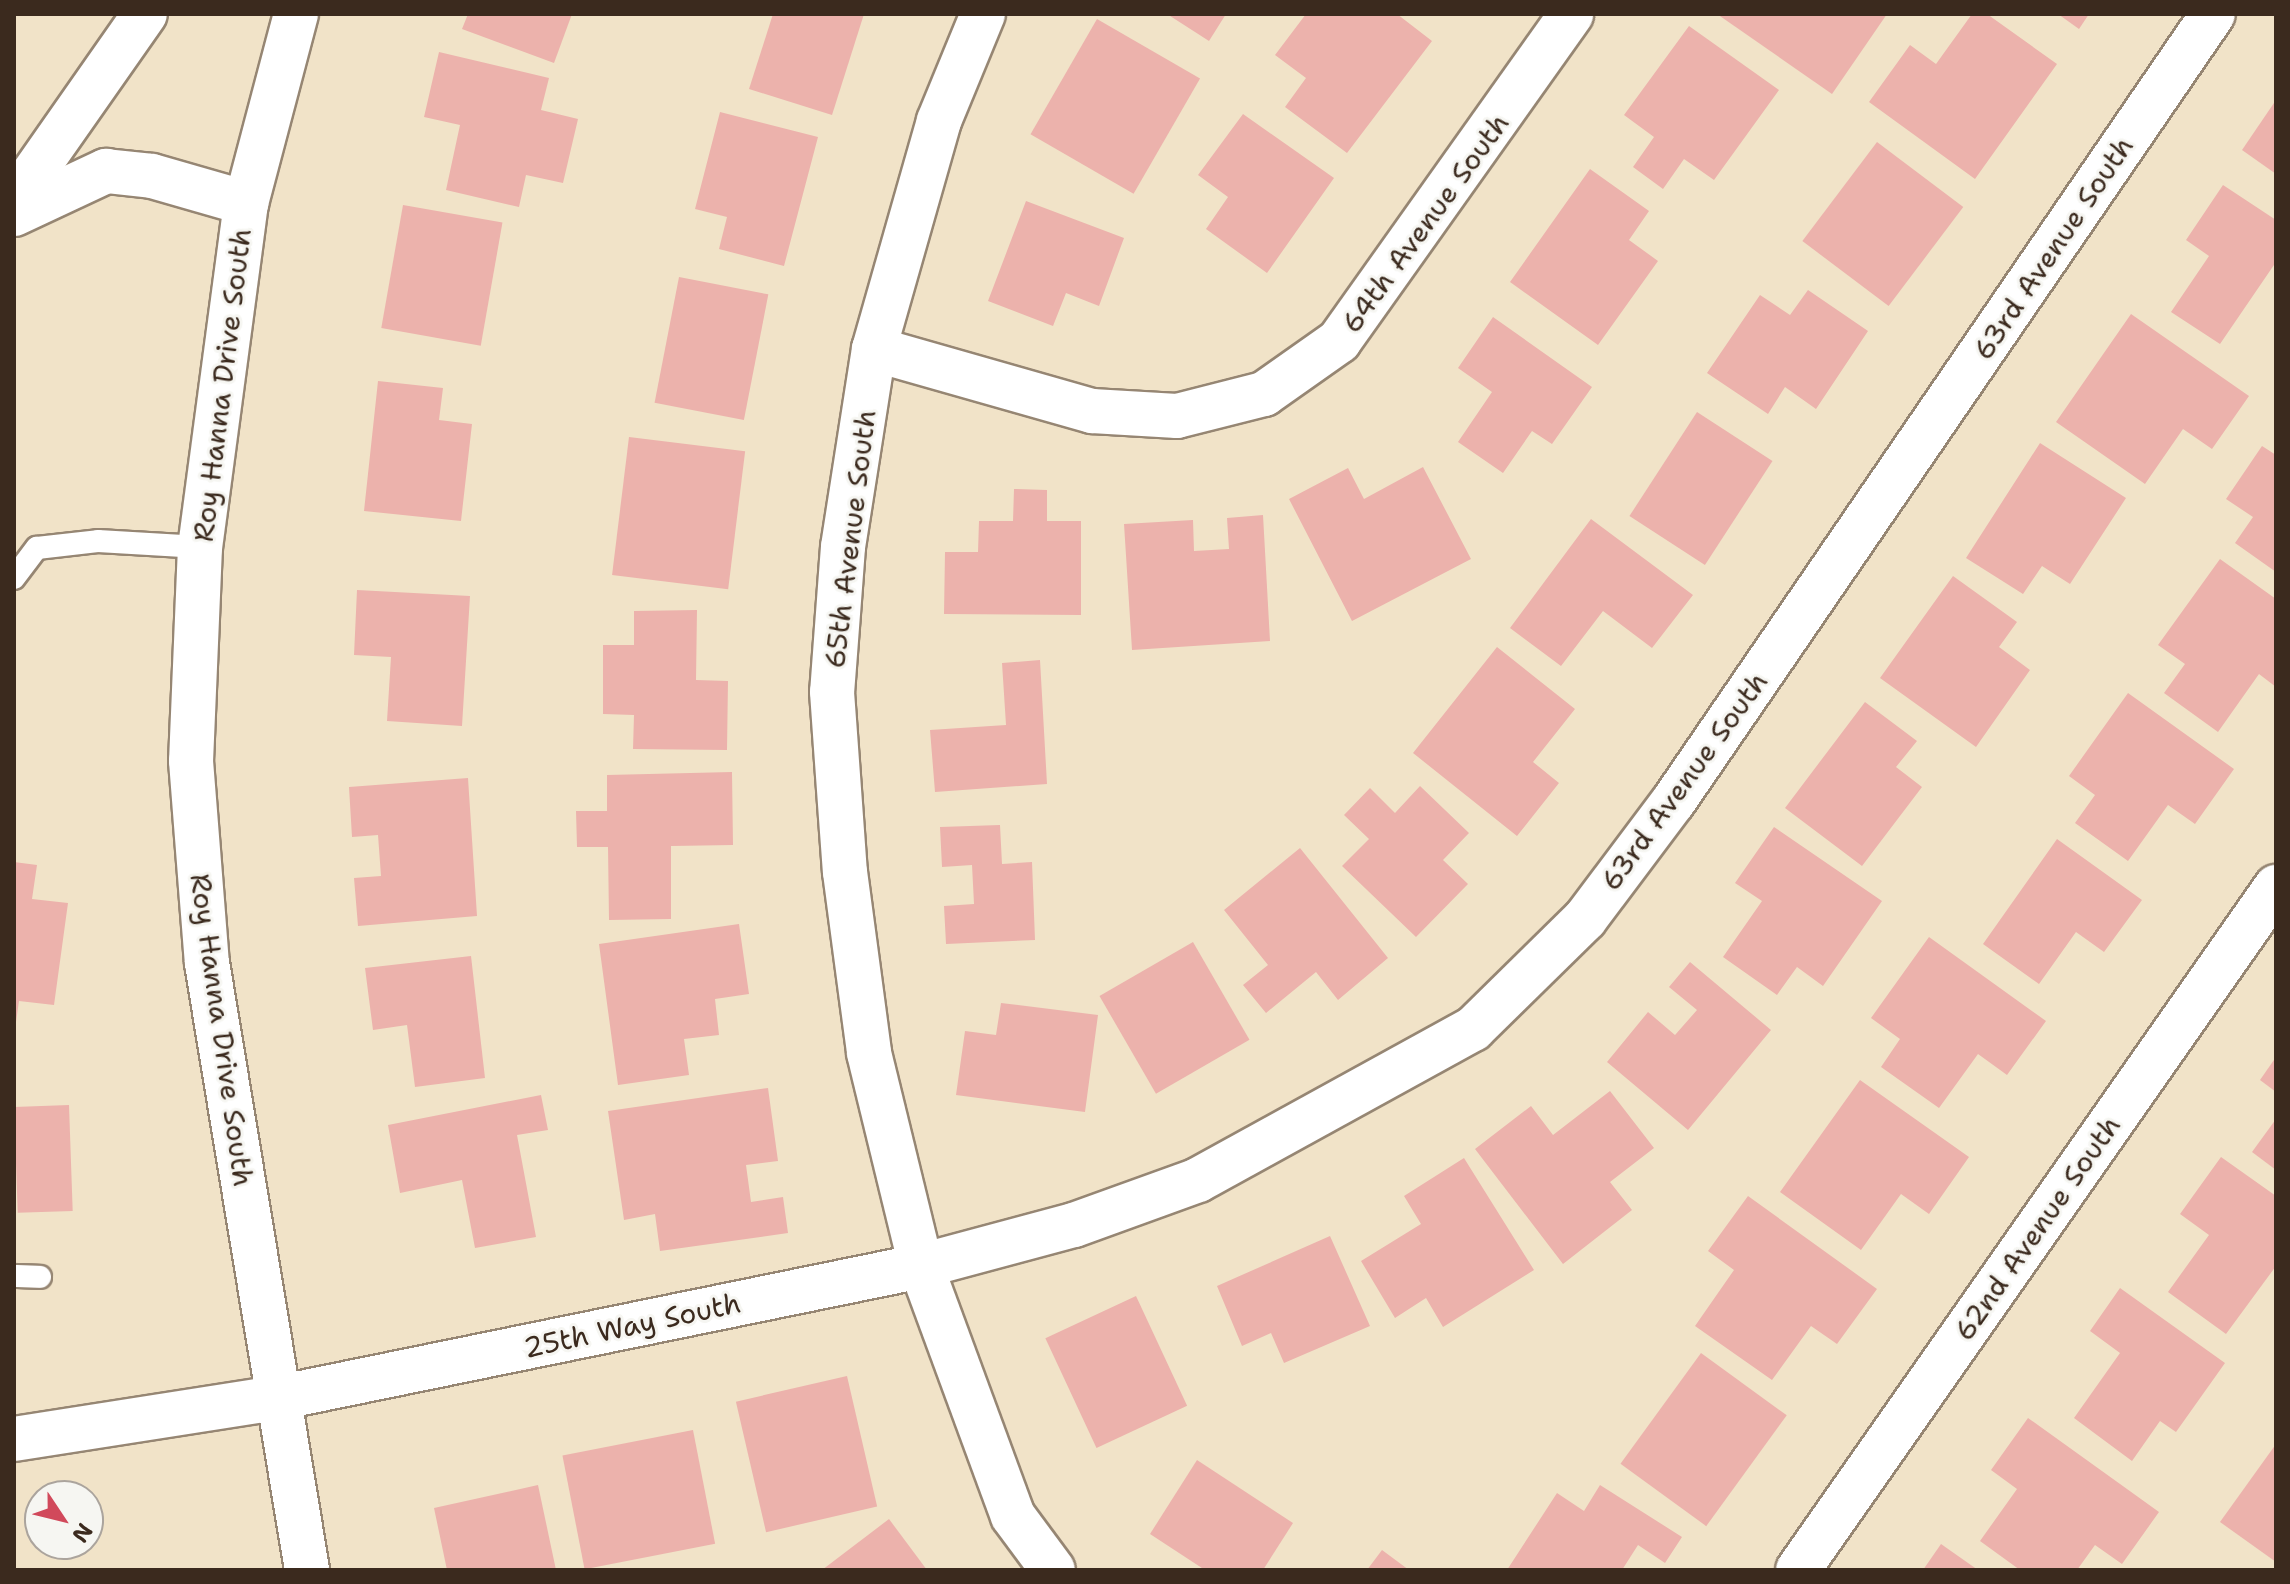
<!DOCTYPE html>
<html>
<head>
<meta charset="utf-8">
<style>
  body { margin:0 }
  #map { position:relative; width:2290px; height:1584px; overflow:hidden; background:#f1e3c8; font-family:"Shantell Sans",sans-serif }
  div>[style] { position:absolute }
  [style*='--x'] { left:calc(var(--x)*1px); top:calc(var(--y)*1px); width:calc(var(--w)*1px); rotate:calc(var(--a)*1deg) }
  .building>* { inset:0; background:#ecb2ac; transform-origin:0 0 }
  .roads { filter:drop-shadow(2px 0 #968673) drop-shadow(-2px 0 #968673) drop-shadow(0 2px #968673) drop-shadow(0 -2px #968673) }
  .service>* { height:22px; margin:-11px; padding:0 11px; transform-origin:11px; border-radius:11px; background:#fff }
  .minor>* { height:44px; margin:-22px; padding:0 22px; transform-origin:22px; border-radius:22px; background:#fff }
  .tertiary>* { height:44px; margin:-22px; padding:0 22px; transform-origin:22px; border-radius:22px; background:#fff }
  span { translate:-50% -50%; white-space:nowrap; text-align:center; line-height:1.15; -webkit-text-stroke:6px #f6f6f2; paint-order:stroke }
  .street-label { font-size:28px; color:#3b2a1e }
  .frame { position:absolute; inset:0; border:16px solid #3b2a1e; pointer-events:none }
  .north { position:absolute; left:24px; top:1480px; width:80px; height:80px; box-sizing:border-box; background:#f6f6f2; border:2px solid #aba49d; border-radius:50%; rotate:125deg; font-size:22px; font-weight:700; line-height:32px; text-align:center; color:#3b2a1e }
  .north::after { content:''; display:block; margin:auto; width:28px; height:36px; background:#d1495b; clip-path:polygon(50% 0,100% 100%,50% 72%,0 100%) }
</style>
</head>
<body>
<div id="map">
  <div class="building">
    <i style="clip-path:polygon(468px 14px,572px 14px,554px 63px,462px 29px)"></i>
    <i style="clip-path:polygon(773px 14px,864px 14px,832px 115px,749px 89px)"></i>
    <i style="clip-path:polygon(1167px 14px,1226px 14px,1209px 41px)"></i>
    <i style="clip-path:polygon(1306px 14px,1397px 14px,1432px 41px,1347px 153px,1285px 107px,1306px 78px,1275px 55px)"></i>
    <i style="clip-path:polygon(1717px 14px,1887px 14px,1832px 94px)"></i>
    <i style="clip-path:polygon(1972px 14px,1987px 14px,2057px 64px,1975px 179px,1869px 102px,1910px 45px,1936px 64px)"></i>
    <i style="clip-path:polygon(2058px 14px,2089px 14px,2079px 29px)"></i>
    <i style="left:1097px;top:19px;width:119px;height:133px;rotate:30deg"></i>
    <i style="clip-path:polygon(1689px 26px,1779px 90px,1714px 180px,1684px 159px,1663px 189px,1633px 167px,1654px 137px,1624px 115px)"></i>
    <i style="clip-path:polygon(439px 52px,549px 78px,541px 110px,578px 119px,563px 183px,526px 175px,519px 207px,446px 190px,460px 125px,424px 117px)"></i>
    <i style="clip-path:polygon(2276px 100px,2276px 174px,2242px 150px)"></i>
    <i style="clip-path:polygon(720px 112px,818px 137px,784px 266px,719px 249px,727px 217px,695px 209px)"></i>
    <i style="clip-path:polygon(1243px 114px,1334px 178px,1267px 273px,1206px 229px,1228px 197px,1198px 175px)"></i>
    <i style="left:1877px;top:142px;width:108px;height:124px;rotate:37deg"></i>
    <i style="clip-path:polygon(1590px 169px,1649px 211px,1629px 240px,1658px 261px,1598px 345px,1510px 282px)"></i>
    <i style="clip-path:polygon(2223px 185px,2276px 220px,2276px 262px,2220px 344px,2171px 312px,2209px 256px,2186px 240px)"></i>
    <i style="clip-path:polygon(1026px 201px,1124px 238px,1099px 306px,1066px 293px,1053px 326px,988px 301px)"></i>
    <i style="left:403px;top:205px;width:101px;height:125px;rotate:10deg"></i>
    <i style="left:679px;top:277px;width:91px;height:128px;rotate:11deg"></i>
    <i style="clip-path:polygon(1808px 290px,1868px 331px,1816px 409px,1785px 387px,1768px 414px,1707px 373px,1760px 295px,1790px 315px)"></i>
    <i style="clip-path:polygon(2131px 314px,2249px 396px,2212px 449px,2183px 429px,2145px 484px,2056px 422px)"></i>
    <i style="clip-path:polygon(1493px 317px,1592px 387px,1552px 444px,1532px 431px,1503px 473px,1458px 442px,1492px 392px,1458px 368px)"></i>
    <i style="clip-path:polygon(378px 381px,443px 388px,439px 420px,472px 424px,461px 521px,364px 511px)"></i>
    <i style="left:1697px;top:412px;width:90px;height:124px;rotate:33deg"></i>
    <i style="left:629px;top:437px;width:117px;height:139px;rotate:7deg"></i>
    <i style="clip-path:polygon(2040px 443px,2126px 498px,2070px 584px,2042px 566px,2023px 594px,1966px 558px)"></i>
    <i style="clip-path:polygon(2262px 446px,2276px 455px,2276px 572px,2235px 543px,2253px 517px,2226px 499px)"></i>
    <i style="clip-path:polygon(1423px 467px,1471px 559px,1352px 621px,1289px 499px,1348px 468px,1364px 499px)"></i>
    <i style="clip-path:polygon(1014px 489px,1047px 490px,1047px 521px,1081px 521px,1081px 615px,944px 614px,945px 552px,978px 552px,979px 521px,1013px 521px)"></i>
    <i style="clip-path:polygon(1263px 515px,1270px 641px,1132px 650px,1124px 524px,1193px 520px,1194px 551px,1229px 549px,1227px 518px)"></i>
    <i style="clip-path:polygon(1591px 519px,1693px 595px,1652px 648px,1603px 611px,1561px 666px,1510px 628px)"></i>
    <i style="clip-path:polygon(2220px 559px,2276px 599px,2276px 687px,2259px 674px,2218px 732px,2164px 693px,2185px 664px,2158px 645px)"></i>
    <i style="clip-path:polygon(1953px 576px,2017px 622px,1999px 647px,2030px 670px,1976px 747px,1880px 678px)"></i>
    <i style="clip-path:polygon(357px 590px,470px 596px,462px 726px,387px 721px,391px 657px,354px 655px)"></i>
    <i style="clip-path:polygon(697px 610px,696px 680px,728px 681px,727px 750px,633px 749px,634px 715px,603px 714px,603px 645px,634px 645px,634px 611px)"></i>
    <i style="clip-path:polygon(1497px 647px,1575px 709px,1533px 762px,1559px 783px,1517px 836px,1413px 753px)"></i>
    <i style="clip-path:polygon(1040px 660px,1047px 784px,935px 792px,930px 730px,1006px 725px,1002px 663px)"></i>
    <i style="clip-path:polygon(2128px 693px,2234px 769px,2195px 824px,2168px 805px,2128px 861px,2075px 823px,2095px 795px,2069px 776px)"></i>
    <i style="clip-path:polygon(1865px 702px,1917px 741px,1896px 767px,1922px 787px,1862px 866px,1785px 808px)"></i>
    <i style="clip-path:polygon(732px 772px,733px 845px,671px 846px,671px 919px,609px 920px,608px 847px,577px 847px,576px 811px,607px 811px,607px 775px)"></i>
    <i style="clip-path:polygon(468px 778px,477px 916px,358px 926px,354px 878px,381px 876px,378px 835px,352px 837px,349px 787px)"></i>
    <i style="clip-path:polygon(1420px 786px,1469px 833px,1443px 860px,1468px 884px,1416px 937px,1342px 866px,1369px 839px,1344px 815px,1370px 788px,1395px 813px)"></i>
    <i style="clip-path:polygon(1000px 825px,1002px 864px,1032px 862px,1035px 940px,946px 944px,944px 906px,974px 904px,972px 865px,942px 867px,940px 827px)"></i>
    <i style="clip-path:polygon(1774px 827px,1882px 901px,1823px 986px,1797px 967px,1777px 995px,1723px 957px,1762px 901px,1735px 883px)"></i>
    <i style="clip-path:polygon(2057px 839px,2142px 900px,2104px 952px,2076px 932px,2039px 984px,1983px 944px)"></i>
    <i style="clip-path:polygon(1300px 848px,1388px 958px,1338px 1000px,1316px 972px,1266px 1013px,1243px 985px,1268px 965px,1224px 910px)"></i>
    <i style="clip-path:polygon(14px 862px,37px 865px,32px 899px,68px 903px,54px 1005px,19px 1001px,16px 1022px)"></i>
    <i style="clip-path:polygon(739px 924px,749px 994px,715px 999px,719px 1035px,684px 1039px,689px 1075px,618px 1085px,599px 944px)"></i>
    <i style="clip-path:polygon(1929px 937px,2046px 1021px,2007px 1075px,1978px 1054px,1939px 1108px,1881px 1067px,1900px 1039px,1871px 1018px)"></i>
    <i style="left:1193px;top:942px;width:113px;height:108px;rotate:60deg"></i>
    <i style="clip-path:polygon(471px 956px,485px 1078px,415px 1087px,407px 1025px,373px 1030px,365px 968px)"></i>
    <i style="clip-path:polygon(1690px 962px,1771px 1030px,1688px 1130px,1607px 1062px,1648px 1012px,1675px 1035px,1697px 1010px,1669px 987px)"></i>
    <i style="clip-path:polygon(1001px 1003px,1098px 1015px,1085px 1112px,956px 1095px,965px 1031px,996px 1035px)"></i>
    <i style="clip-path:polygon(2276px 1057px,2276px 1092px,2260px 1080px)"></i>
    <i style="clip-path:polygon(1860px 1080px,1969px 1157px,1929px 1214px,1901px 1194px,1861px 1250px,1780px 1192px)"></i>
    <i style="clip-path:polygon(768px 1088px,778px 1161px,746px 1165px,751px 1202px,783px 1197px,788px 1233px,660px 1251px,655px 1214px,624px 1220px,608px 1111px)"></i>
    <i style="clip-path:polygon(1610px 1091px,1654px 1148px,1610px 1182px,1632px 1210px,1563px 1264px,1475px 1149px,1531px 1106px,1553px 1135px)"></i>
    <i style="clip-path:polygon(541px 1095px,548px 1130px,517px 1135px,536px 1237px,475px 1248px,462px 1180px,400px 1193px,388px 1125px)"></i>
    <i style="left:69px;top:1105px;width:106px;height:55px;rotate:88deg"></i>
    <i style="clip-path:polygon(2276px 1119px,2276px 1170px,2252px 1152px)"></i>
    <i style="clip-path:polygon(2221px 1157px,2276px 1196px,2276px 1266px,2226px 1334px,2168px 1292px,2209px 1235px,2180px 1214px)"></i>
    <i style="clip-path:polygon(1464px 1158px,1534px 1270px,1443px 1327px,1426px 1298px,1395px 1318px,1361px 1261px,1421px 1224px,1404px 1196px)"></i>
    <i style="clip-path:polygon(1748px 1196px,1877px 1289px,1837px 1344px,1811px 1326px,1772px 1380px,1695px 1326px,1734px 1270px,1708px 1251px)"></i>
    <i style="clip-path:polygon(1330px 1236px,1370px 1326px,1284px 1363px,1271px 1333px,1242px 1346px,1217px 1286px)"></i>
    <i style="clip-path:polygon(2120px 1288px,2225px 1363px,2176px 1432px,2160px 1421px,2132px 1461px,2074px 1418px,2120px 1353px,2090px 1331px)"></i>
    <i style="left:1136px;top:1296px;width:121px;height:100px;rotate:65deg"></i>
    <i style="left:1701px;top:1353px;width:106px;height:137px;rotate:36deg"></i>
    <i style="left:847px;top:1376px;width:134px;height:114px;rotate:77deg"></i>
    <i style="clip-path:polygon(2028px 1418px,2159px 1512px,2122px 1564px,2095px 1545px,2077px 1570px,2020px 1570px,1980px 1541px,2017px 1489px,1991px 1470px)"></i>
    <i style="left:693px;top:1430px;width:116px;height:133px;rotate:79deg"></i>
    <i style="clip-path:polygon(2276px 1444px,2276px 1562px,2220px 1522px)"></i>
    <i style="clip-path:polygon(1197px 1460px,1293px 1523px,1263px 1570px,1205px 1570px,1150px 1534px)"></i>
    <i style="clip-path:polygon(538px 1485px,556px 1570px,447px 1570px,434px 1508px)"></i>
    <i style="clip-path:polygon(1600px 1485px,1682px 1537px,1665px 1563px,1638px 1545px,1622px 1570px,1507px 1570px,1557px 1493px,1584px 1511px)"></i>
    <i style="clip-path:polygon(889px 1519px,927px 1570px,822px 1570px)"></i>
    <i style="clip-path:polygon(1941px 1544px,1978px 1570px,1923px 1570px)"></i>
    <i style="clip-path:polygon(1382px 1550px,1409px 1570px,1367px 1570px)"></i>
  </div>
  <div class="roads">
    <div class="service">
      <i style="--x:14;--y:578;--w:38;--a:-53"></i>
      <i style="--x:37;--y:548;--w:61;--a:-6.5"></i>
      <i style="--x:98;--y:541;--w:102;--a:3.4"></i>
      <i style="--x:14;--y:1276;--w:26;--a:2"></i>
    </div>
    <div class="minor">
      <i style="--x:983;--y:14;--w:116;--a:112.4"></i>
      <i style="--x:939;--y:121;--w:237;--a:105.9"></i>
      <i style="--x:874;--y:349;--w:200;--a:98.9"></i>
      <i style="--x:843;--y:547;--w:145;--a:94.3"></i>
      <i style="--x:832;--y:692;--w:180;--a:85.9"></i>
      <i style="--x:845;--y:872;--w:183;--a:82.4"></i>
      <i style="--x:869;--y:1053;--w:219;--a:76.3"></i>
      <i style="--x:921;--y:1266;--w:266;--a:69.8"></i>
      <i style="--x:1013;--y:1516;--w:67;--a:53.5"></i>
      <i style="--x:874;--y:349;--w:227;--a:15.9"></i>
      <i style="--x:1092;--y:411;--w:85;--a:3.4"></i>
      <i style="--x:1177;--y:416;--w:90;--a:-14.2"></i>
      <i style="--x:1264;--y:394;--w:92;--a:-35.2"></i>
      <i style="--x:1339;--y:341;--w:401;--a:-54.6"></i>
      <i style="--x:277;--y:1398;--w:657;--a:-11.58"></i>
      <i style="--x:921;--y:1266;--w:158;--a:-15"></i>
      <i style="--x:1074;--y:1225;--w:132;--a:-19.9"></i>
      <i style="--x:1198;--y:1180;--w:314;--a:-28.8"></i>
      <i style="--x:1473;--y:1029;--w:157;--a:-44.5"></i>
      <i style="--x:1585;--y:919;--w:146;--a:-53.1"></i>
      <i style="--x:1673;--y:802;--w:955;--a:-55.58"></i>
      <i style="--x:1798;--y:1570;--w:834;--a:-55.01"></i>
    </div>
    <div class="tertiary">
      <i style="--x:296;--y:14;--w:196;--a:104.8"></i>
      <i style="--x:246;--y:203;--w:347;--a:97.6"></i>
      <i style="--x:200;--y:547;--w:214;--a:92.4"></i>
      <i style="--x:191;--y:761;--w:203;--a:85.5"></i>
      <i style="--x:207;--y:963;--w:615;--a:80.64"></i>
      <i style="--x:14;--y:201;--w:228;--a:-55"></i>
      <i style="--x:14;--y:214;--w:102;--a:-25.1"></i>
      <i style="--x:106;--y:171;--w:46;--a:6.2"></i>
      <i style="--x:152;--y:176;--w:98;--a:16"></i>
      <i style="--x:14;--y:1439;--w:266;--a:-8.9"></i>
    </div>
  </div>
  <div class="street-label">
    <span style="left:1425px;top:223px;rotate:-54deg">64th Avenue South</span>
    <span style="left:2053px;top:248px;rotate:-56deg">63rd Avenue South</span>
    <span style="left:222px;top:385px;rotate:-83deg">Roy Hanna Drive South</span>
    <span style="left:850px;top:539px;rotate:-83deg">65th Avenue South</span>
    <span style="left:1684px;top:781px;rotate:-54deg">63rd Avenue South</span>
    <span style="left:222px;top:1030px;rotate:82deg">Roy Hanna Drive South</span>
    <span style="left:2037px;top:1228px;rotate:-55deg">62nd Avenue South</span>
    <span style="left:632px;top:1325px;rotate:-12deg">25th Way South</span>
  </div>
  <div class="frame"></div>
  <div class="north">N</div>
</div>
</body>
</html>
